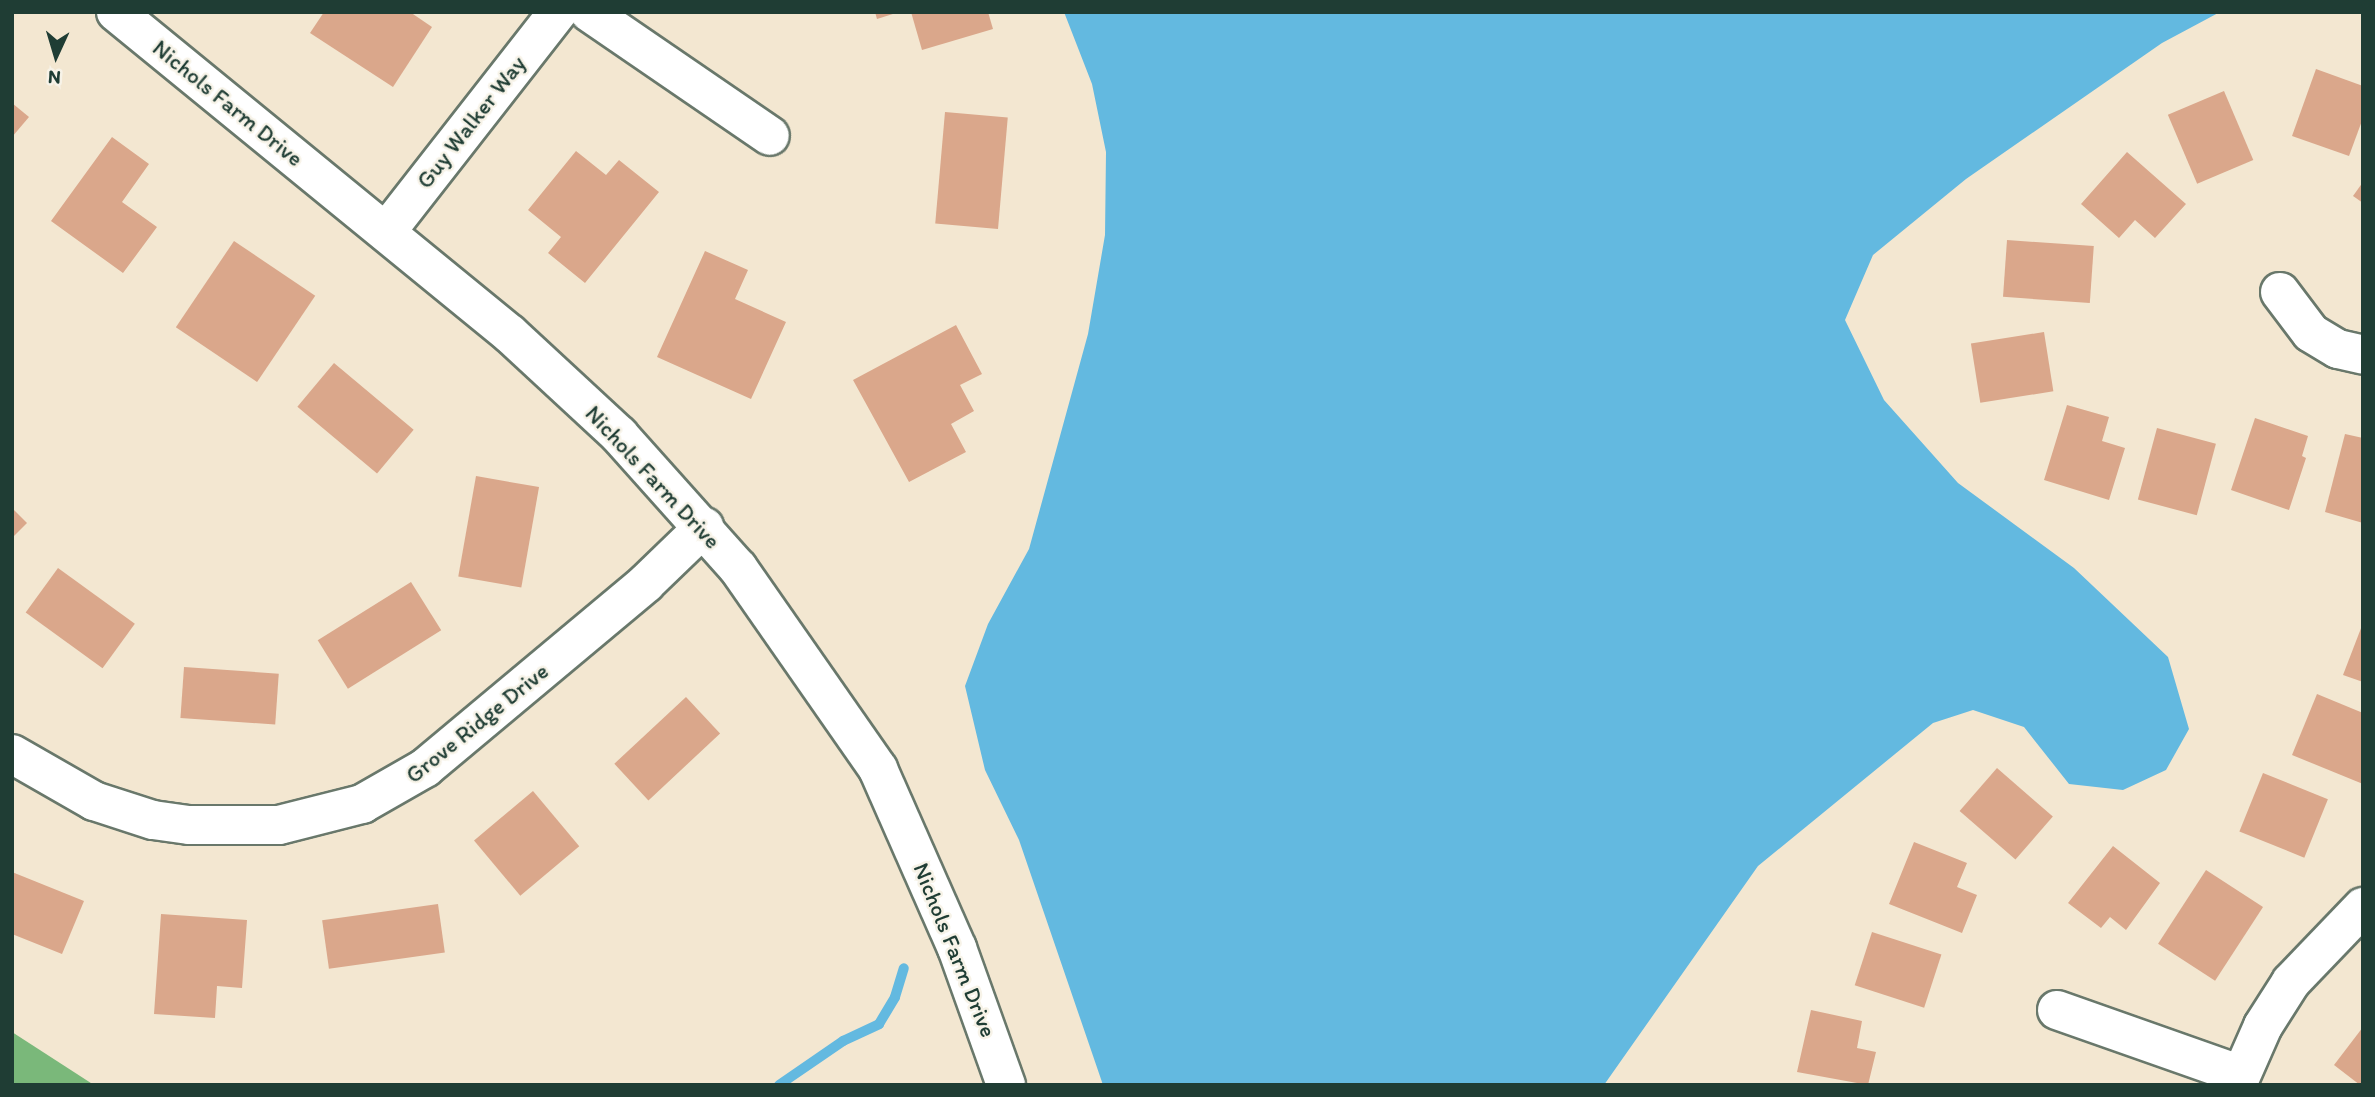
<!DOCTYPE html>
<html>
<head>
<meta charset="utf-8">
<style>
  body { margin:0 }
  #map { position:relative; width:2375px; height:1097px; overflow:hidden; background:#f3e7d1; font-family:Itim,sans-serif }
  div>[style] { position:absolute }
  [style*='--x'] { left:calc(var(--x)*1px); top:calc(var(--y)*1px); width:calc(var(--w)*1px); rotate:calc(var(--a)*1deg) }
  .forest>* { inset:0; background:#7ab87a }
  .water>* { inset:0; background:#63b9e0 }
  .stream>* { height:10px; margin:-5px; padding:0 5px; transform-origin:5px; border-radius:5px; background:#63b9e0 }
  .building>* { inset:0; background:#daa78b; transform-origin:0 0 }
  .roads { filter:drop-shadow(2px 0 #69786b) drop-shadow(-2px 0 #69786b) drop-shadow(0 2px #69786b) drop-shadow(0 -2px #69786b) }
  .minor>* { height:38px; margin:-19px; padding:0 19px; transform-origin:19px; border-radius:19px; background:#fff }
  .tertiary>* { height:38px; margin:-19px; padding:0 19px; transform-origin:19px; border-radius:19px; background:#fff }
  span { translate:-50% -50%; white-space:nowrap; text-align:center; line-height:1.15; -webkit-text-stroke:5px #f7f3e8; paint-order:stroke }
  .street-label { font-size:23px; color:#1f3d34 }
  .frame { position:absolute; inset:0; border:14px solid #1f3d34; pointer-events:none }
  .north { position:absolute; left:21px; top:21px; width:70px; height:70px; -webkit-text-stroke:5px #f7f3e8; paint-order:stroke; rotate:184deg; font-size:19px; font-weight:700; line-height:28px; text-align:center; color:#1f3d34 }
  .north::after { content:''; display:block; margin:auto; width:24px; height:32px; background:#1f3d34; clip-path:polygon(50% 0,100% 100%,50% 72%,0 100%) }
</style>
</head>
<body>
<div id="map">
  <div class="forest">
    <i style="clip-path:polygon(12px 1032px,94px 1085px,12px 1085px)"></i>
  </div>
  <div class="water">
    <i style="clip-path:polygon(1064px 12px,2220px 12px,2162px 43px,1966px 179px,1873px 255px,1845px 320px,1884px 400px,1958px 483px,2074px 568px,2168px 657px,2189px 729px,2166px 770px,2123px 790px,2069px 784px,2024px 727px,1973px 710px,1933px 723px,1758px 866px,1604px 1085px,1103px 1085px,1019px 840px,985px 770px,965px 686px,988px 624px,1029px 549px,1088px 334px,1105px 235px,1106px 152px,1092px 84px)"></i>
  </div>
  <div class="stream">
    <i style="--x:779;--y:1085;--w:78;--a:-34.5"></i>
    <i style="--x:843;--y:1041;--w:40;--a:-25"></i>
    <i style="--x:879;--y:1024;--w:31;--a:-59"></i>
    <i style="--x:895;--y:997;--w:30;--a:-73"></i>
  </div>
  <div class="building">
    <i style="clip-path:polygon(324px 12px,410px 12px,432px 27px,393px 87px,310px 33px)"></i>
    <i style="clip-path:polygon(875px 12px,896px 12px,896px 13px,877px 19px)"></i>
    <i style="clip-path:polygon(911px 12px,988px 12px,993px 29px,922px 50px)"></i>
    <i style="clip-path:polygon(2316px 69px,2363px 86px,2363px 118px,2349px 156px,2292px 136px)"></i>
    <i style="left:2224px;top:91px;width:75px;height:61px;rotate:67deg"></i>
    <i style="clip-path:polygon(12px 103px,29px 117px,12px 137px)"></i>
    <i style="left:945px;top:112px;width:63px;height:112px;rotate:5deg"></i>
    <i style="clip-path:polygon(112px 137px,149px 164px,122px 202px,157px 227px,123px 273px,51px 221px)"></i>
    <i style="clip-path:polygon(576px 151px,606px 175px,619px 160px,659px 192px,585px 283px,548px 253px,561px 237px,528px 210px)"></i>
    <i style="clip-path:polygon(2127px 152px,2186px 204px,2155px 238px,2135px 220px,2119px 238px,2081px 204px)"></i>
    <i style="clip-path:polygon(2363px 182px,2363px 203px,2353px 196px)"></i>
    <i style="left:2007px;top:240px;width:87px;height:57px;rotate:4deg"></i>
    <i style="left:234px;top:241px;width:98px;height:104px;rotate:34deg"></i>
    <i style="clip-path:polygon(705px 251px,748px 270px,735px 299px,786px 322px,751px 399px,657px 357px)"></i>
    <i style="clip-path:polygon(956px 325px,982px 374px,960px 385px,974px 411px,951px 424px,966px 452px,909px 482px,853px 380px)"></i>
    <i style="left:2044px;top:332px;width:60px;height:74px;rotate:81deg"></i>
    <i style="left:334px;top:363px;width:104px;height:57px;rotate:40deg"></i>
    <i style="clip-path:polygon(2067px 405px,2109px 417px,2102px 441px,2125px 448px,2109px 500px,2044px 480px)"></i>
    <i style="clip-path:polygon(2255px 418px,2308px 436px,2302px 456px,2306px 458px,2289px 510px,2231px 490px)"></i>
    <i style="left:2157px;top:428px;width:61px;height:74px;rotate:15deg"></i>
    <i style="clip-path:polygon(2345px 434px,2363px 438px,2363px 523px,2325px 512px)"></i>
    <i style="left:476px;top:476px;width:64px;height:102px;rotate:10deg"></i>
    <i style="clip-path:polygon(12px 508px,27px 523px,12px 538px)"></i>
    <i style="left:58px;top:568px;width:95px;height:55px;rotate:36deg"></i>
    <i style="left:411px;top:582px;width:57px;height:110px;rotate:58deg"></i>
    <i style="clip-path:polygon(2363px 623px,2363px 682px,2343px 675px)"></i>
    <i style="left:184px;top:667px;width:95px;height:51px;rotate:4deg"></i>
    <i style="clip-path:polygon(2317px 694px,2363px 713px,2363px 784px,2292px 755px)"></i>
    <i style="left:686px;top:697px;width:50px;height:98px;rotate:47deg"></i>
    <i style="left:1997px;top:768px;width:74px;height:57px;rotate:41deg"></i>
    <i style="left:2263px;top:773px;width:70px;height:63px;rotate:22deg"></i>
    <i style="left:533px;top:791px;width:72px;height:77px;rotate:50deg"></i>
    <i style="clip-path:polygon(1914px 842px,1967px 863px,1957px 887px,1977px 895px,1962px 933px,1889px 904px)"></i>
    <i style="clip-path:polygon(2113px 846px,2160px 883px,2126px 930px,2110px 917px,2101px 928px,2068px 903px)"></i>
    <i style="left:2206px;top:870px;width:68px;height:88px;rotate:33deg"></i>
    <i style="clip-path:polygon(12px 872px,84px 901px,62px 954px,12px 934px)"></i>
    <i style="left:438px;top:904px;width:49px;height:117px;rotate:82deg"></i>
    <i style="clip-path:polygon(161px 914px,247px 920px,242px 988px,217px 986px,215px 1018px,154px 1014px)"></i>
    <i style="left:1872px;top:932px;width:73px;height:56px;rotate:18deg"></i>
    <i style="clip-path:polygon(1811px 1010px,1862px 1021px,1857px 1048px,1876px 1052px,1868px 1085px,1797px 1072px)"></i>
    <i style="clip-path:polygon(2363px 1027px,2363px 1085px,2360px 1085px,2334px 1065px)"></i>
  </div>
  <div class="roads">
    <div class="minor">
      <i style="--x:589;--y:12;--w:219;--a:34.4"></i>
      <i style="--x:386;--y:232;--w:279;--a:-52"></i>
      <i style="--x:2280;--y:292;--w:51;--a:52.9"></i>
      <i style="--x:2311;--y:333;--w:31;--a:31"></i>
      <i style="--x:2338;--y:349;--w:26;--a:13"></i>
      <i style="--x:12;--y:754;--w:95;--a:29.8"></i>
      <i style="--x:94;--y:801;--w:62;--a:17.9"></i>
      <i style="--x:153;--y:820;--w:36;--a:8"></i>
      <i style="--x:189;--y:825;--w:90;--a:0"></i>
      <i style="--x:279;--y:825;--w:86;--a:-14.2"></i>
      <i style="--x:362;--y:804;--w:73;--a:-29.7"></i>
      <i style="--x:425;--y:768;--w:288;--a:-39.9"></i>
      <i style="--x:646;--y:583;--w:81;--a:-44"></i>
      <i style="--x:2057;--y:1010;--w:193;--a:19.4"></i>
      <i style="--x:2237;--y:1085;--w:64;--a:-66.2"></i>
      <i style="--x:2263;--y:1026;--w:52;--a:-57.5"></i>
      <i style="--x:2291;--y:982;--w:104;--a:-46.2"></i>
    </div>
    <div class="tertiary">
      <i style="--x:116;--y:12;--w:509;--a:39.26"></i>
      <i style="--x:510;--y:334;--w:149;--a:42.8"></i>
      <i style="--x:619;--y:435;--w:178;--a:48.2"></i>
      <i style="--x:738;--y:568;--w:245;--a:55.1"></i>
      <i style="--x:878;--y:769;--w:196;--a:66.2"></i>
      <i style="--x:957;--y:948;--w:145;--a:70.3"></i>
    </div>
  </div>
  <div class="street-label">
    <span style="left:228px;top:103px;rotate:39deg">Nichols Farm Drive</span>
    <span style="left:471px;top:122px;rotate:-52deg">Guy Walker Way</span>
    <span style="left:653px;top:477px;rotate:47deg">Nichols Farm Drive</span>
    <span style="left:477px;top:723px;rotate:-39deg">Grove Ridge Drive</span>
    <span style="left:955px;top:950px;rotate:68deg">Nichols Farm Drive</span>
  </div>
  <div class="frame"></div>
  <div class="north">N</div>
</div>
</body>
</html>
